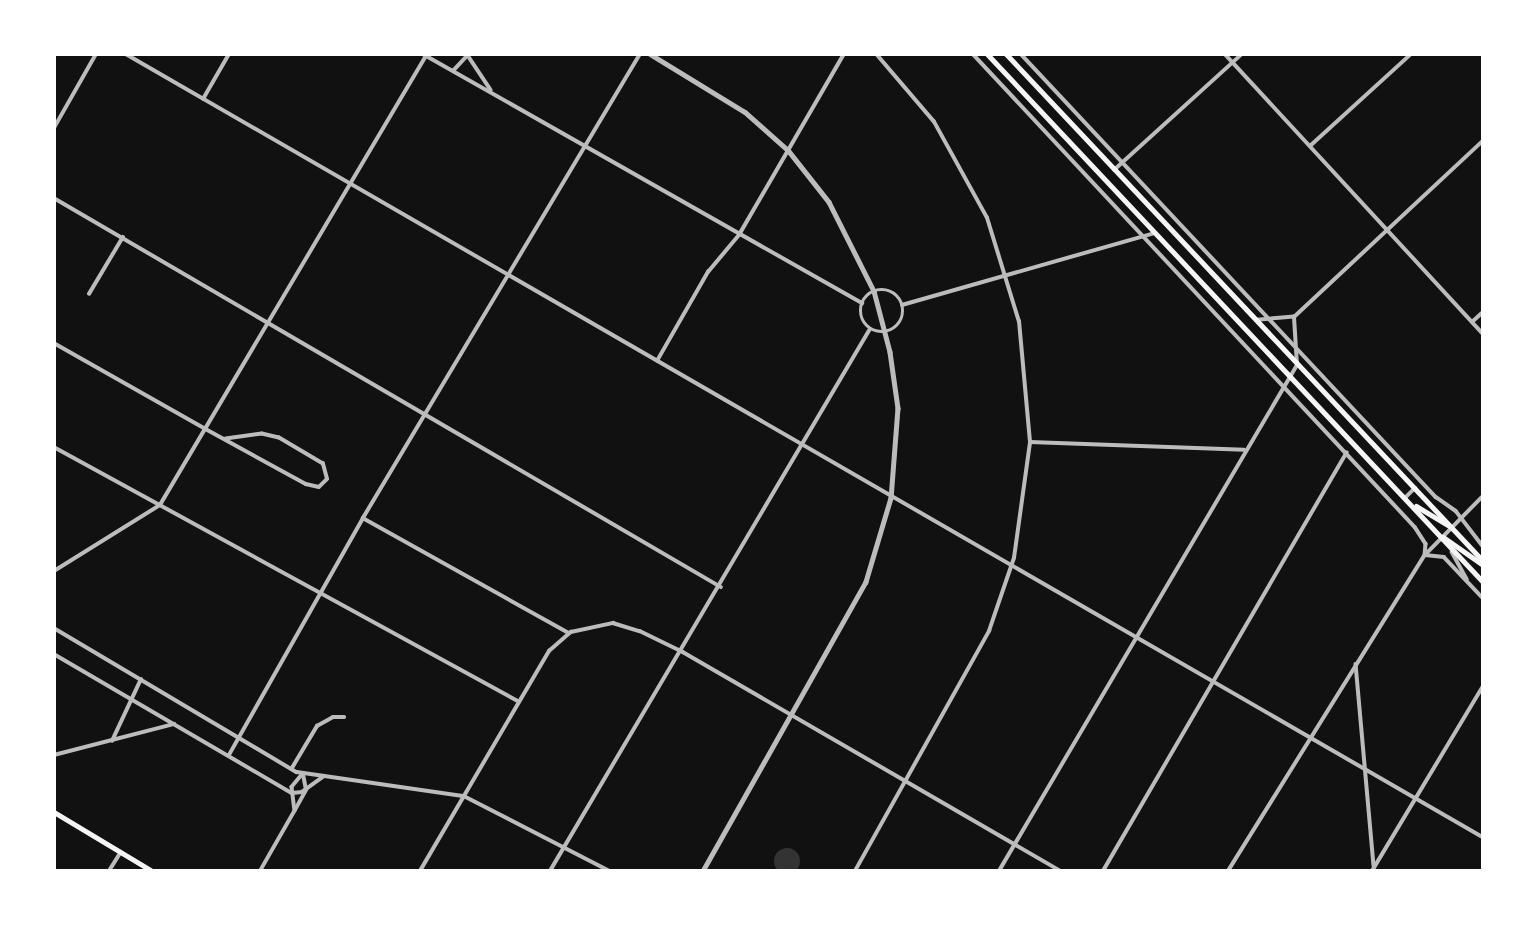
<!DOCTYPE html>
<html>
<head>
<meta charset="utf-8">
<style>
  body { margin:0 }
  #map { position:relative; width:1537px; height:925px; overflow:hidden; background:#111; font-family:"IBM Plex Serif",serif }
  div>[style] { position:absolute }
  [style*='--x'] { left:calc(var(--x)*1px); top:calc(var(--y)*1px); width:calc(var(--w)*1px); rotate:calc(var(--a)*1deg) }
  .water>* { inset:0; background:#333 }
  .round { border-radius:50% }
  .minor>* { height:3.5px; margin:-1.75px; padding:0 1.75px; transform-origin:1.75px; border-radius:1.75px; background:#bcbcbc }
  .minor>.ring { margin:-1.75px; padding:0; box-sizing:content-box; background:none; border:3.5px solid #bcbcbc; border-radius:50% }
  .tertiary>* { height:4.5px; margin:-2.25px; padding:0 2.25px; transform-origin:2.25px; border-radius:2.25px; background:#bcbcbc }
  .secondary>* { height:4.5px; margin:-2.25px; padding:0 2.25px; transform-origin:2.25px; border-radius:2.25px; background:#f5f5f5 }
  .primary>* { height:5px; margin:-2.5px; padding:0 2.5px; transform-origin:2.5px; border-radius:2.5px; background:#f5f5f5 }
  span { translate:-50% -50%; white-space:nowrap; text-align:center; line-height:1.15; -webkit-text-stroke:6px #fff; paint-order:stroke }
  .frame { position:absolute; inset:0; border:56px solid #fff; pointer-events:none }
</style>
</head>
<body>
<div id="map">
  <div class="water">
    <i class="round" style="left:774px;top:848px;width:26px;height:26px"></i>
  </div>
  <div class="minor">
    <i style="--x:126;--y:54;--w:1567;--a:29.99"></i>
    <i style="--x:423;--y:54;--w:505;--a:29.56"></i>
    <i style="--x:467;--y:54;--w:43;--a:56.3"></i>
    <i style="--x:973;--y:54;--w:647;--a:46.94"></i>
    <i style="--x:1415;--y:527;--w:20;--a:57"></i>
    <i style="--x:1426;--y:544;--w:11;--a:95"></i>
    <i style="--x:1021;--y:54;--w:607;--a:46.87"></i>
    <i style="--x:1436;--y:497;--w:24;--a:35"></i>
    <i style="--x:1456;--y:511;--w:44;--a:52.4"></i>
    <i style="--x:1225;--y:54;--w:381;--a:47.3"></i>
    <i style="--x:453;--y:71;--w:22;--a:-47"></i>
    <i style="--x:203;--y:99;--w:52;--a:-60"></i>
    <i style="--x:54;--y:128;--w:85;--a:-60.4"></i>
    <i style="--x:1310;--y:146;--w:137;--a:-42.3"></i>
    <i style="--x:1114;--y:170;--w:173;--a:-42.2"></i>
    <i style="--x:54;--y:198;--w:772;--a:30.25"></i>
    <i class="ring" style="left:861px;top:290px;width:38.5px;height:38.5px"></i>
    <i style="--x:89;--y:294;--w:66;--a:-59.2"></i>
    <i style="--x:902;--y:305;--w:263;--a:-15.9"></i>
    <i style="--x:1294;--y:317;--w:258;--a:-43"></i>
    <i style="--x:1472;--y:322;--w:15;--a:-42"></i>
    <i style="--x:54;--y:343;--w:172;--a:29.5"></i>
    <i style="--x:204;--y:428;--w:116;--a:28.8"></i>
    <i style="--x:306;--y:484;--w:13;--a:13"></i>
    <i style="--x:319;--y:487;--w:11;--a:-45"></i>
    <i style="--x:327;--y:479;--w:16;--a:-105"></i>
    <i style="--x:323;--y:464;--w:51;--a:-149.4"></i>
    <i style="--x:279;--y:438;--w:17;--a:-167"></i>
    <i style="--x:262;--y:434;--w:36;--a:172"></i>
    <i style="--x:657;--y:361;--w:103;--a:-60.2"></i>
    <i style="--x:708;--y:272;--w:48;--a:-50"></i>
    <i style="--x:739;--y:235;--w:209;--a:-59.9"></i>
    <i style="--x:1030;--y:442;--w:214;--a:2.1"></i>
    <i style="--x:54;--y:447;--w:529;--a:28.7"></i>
    <i style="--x:1405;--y:498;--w:14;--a:-45"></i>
    <i style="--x:363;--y:518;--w:236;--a:29.2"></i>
    <i style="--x:1452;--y:552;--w:31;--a:61"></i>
    <i style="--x:1425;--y:555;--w:19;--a:6"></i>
    <i style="--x:1444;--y:557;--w:57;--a:46.4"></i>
    <i style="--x:54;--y:571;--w:125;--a:-31.9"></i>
    <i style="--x:160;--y:505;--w:522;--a:-59.36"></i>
    <i style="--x:54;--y:628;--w:282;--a:30.7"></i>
    <i style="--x:297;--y:772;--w:169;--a:8.2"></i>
    <i style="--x:464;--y:796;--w:164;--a:27.2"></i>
    <i style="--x:54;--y:654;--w:276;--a:30.3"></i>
    <i style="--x:292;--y:793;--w:10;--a:-6"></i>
    <i style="--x:302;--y:792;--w:27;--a:-36"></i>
    <i style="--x:1356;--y:664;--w:202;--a:84.9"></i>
    <i style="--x:112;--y:741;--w:68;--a:-64.9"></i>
    <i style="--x:54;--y:755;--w:124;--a:-14.5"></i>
    <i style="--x:229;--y:755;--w:272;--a:-60.5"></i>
    <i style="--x:363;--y:518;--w:540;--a:-59.16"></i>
    <i style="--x:292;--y:768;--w:49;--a:-59.2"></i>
    <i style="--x:317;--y:726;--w:18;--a:-29"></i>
    <i style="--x:333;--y:717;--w:11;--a:0"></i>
    <i style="--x:109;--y:871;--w:22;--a:-58"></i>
    <i style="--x:260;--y:871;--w:70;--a:-60.2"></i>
    <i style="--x:295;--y:810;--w:23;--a:-61"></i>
    <i style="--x:306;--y:790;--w:16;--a:-101"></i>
    <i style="--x:303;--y:774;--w:17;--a:130"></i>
    <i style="--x:292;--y:787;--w:23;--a:83"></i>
    <i style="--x:420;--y:871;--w:255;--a:-59.6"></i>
    <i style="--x:549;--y:651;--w:29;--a:-41"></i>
    <i style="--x:571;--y:632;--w:43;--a:-12.1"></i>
    <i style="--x:613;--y:623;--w:28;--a:17"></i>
    <i style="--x:640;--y:631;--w:48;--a:26"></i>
    <i style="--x:683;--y:652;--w:437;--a:30.1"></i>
    <i style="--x:550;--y:871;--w:629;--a:-59.44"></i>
    <i style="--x:855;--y:871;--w:275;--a:-60.8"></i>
    <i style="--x:989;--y:631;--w:77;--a:-71.1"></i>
    <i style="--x:1014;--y:558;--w:117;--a:-82.1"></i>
    <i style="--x:1030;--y:442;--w:121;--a:-95.2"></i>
    <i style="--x:1019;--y:322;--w:109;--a:-107.1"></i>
    <i style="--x:987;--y:218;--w:110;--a:-118.9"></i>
    <i style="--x:934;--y:122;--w:89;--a:-130.5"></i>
    <i style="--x:999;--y:871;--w:587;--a:-59.5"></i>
    <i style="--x:1297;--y:365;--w:48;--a:-93.6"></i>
    <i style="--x:1294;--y:317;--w:37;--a:175"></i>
    <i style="--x:1103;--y:871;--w:484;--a:-59.8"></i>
    <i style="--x:1228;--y:871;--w:372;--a:-58.1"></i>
    <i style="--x:1425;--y:555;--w:83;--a:-45.5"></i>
    <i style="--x:1372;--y:871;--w:216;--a:-59"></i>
  </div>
  <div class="tertiary">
    <i style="--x:650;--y:54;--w:111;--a:31.4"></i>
    <i style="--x:745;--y:112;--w:57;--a:41.5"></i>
    <i style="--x:788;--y:150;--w:66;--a:51.7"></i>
    <i style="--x:829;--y:202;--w:100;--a:63.2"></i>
    <i style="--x:874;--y:291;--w:63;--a:75.3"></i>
    <i style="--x:890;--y:352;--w:57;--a:81.9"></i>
    <i style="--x:898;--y:408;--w:90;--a:94.4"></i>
    <i style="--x:891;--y:498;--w:88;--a:106.6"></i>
    <i style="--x:866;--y:582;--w:332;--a:119.4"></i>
  </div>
  <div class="secondary">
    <i style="--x:54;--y:812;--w:114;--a:31"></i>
  </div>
  <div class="primary">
    <i style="--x:987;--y:54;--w:724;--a:46.79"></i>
    <i style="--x:1006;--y:54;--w:696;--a:46.75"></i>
    <i style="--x:1416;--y:506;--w:41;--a:31"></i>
    <i style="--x:1443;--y:537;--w:49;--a:35"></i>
  </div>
  <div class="frame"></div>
</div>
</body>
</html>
